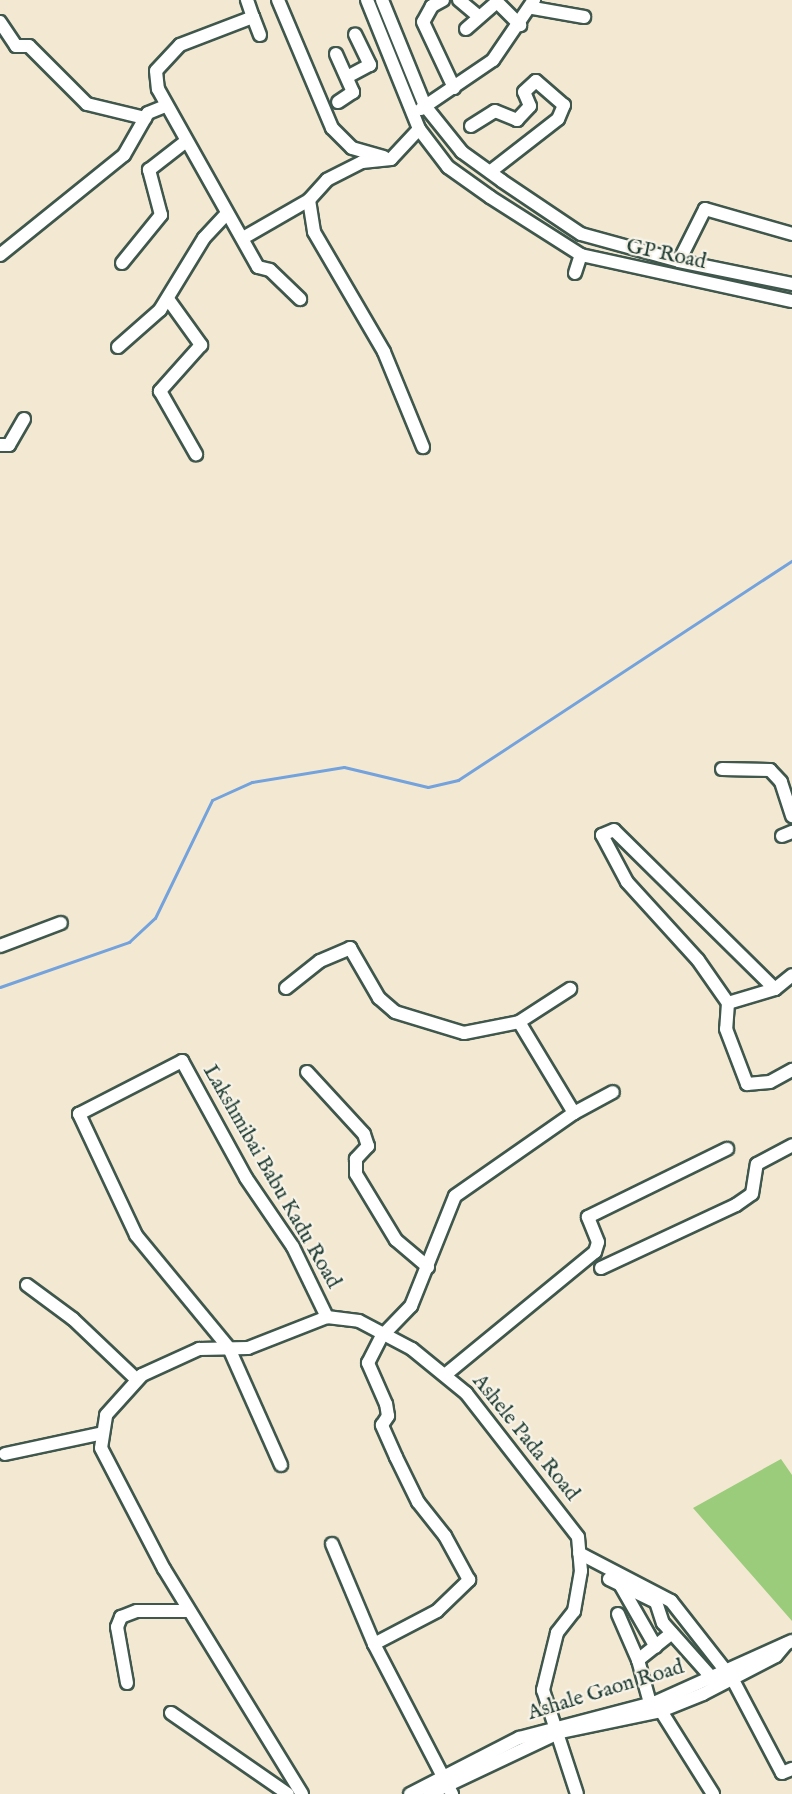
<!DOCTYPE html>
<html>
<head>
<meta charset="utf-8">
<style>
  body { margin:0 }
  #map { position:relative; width:792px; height:1794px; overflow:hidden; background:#f3e9d3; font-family:"IM FELL English",serif }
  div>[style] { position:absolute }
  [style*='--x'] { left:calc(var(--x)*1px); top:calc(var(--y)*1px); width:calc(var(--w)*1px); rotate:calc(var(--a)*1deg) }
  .green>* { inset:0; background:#9acc7c }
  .stream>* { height:3px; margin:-1.5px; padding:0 1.5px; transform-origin:1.5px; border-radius:1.5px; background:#73a2dc }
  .roads { filter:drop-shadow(2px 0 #3f574c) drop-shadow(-2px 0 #3f574c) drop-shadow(0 2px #3f574c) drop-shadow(0 -2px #3f574c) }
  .minor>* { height:12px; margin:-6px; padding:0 6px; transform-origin:6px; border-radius:6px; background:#fff }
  span { translate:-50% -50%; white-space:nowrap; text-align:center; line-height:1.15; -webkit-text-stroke:4.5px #f7f3e8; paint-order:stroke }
  .street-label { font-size:21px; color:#1f3d34 }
</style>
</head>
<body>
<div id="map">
  <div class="green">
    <i style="clip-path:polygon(781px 1459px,792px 1475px,792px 1621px,693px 1508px)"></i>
  </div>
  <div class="stream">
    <i style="--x:0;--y:987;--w:137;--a:-19.2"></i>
    <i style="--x:129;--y:942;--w:35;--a:-43"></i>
    <i style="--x:155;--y:918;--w:131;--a:-64.2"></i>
    <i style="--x:212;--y:800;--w:44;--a:-24.2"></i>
    <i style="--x:252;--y:782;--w:93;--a:-9.3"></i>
    <i style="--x:344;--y:767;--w:86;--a:13.4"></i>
    <i style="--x:428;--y:787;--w:31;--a:-13"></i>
    <i style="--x:458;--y:780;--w:399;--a:-33.3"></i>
  </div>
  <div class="roads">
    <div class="minor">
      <i style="--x:247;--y:0;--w:18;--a:71"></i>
      <i style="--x:278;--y:0;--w:139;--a:67.1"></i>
      <i style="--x:332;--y:128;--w:28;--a:45"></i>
      <i style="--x:352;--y:148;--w:33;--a:16"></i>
      <i style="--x:367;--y:0;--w:139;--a:68"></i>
      <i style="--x:419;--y:129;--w:48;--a:52.7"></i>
      <i style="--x:448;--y:167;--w:52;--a:35.5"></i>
      <i style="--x:490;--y:197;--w:108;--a:32.5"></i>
      <i style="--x:581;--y:255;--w:216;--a:12.3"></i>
      <i style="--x:382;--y:0;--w:114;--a:67.9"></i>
      <i style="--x:425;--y:106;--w:59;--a:51.2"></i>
      <i style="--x:462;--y:152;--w:49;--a:35.9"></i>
      <i style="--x:502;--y:181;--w:95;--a:33.9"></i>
      <i style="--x:581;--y:234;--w:102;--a:15.4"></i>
      <i style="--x:679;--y:261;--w:115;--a:11.5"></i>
      <i style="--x:443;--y:0;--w:13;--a:151"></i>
      <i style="--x:432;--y:6;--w:18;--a:119"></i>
      <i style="--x:423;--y:22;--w:73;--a:64.8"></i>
      <i style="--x:459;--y:0;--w:26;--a:40"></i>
      <i style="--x:533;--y:8;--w:52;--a:10"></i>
      <i style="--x:0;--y:22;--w:29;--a:56"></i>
      <i style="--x:16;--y:46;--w:13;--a:0"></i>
      <i style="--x:29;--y:46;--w:82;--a:45"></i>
      <i style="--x:87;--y:104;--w:60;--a:13.6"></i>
      <i style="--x:466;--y:29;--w:41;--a:-41.1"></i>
      <i style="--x:497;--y:2;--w:33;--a:45"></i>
      <i style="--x:260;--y:35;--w:19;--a:-111"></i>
      <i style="--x:253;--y:17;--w:78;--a:159"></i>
      <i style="--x:180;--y:45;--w:35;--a:133"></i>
      <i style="--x:156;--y:71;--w:18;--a:84"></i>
      <i style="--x:158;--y:89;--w:204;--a:60.7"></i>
      <i style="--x:258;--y:267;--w:12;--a:14"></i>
      <i style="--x:270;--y:270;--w:42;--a:44"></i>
      <i style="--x:336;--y:54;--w:42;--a:65.9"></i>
      <i style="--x:353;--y:92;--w:18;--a:146"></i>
      <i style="--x:347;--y:77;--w:26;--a:-28"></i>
      <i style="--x:370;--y:65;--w:34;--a:-116"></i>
      <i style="--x:421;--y:109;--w:87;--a:-34.2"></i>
      <i style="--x:493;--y:60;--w:73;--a:-55.7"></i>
      <i style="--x:471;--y:126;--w:28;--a:-32"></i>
      <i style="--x:495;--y:111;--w:24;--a:22"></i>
      <i style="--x:517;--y:120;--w:19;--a:-47"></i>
      <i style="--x:530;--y:106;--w:15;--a:-113"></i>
      <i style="--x:524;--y:92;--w:16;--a:-43"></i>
      <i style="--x:536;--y:81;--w:37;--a:41"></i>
      <i style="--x:564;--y:105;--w:15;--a:113"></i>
      <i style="--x:558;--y:119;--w:86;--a:142.1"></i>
      <i style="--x:419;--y:129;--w:41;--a:133"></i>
      <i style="--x:391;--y:159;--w:29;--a:174"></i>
      <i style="--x:362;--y:162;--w:39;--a:153"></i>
      <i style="--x:327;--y:180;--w:27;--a:132"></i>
      <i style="--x:309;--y:200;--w:32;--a:81"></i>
      <i style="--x:314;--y:232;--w:139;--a:59.7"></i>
      <i style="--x:384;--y:352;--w:103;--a:67.7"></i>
      <i style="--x:243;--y:238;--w:76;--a:-29.9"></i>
      <i style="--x:0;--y:255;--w:159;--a:-38.9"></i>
      <i style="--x:124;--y:155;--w:48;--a:-60.3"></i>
      <i style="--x:148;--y:113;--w:18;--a:-22"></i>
      <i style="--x:679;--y:261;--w:58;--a:-63.4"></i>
      <i style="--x:705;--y:209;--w:91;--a:16"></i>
      <i style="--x:122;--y:263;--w:62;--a:-50.9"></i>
      <i style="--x:161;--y:215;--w:47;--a:-104.9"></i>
      <i style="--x:149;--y:170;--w:46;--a:-37.9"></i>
      <i style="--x:575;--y:273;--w:19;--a:-72"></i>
      <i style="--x:168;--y:299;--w:57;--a:54.3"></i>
      <i style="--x:201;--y:345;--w:62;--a:131.7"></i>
      <i style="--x:160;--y:391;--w:73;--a:60.3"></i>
      <i style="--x:118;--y:347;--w:56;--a:-41.4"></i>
      <i style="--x:160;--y:310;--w:84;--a:-58.6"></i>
      <i style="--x:204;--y:238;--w:33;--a:-47"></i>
      <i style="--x:0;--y:445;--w:9;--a:0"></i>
      <i style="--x:9;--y:445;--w:30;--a:-60"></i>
      <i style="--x:722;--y:769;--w:48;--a:1.2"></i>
      <i style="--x:770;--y:770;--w:16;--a:47"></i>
      <i style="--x:781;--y:782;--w:36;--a:72"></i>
      <i style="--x:782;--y:836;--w:11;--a:-22"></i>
      <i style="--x:0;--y:946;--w:65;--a:-20.7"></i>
      <i style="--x:286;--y:988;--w:43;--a:-38.5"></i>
      <i style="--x:320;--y:961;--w:33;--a:-23"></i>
      <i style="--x:350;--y:948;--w:58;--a:59.9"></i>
      <i style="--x:379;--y:998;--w:21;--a:41"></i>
      <i style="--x:395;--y:1012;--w:72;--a:16.9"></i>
      <i style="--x:464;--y:1033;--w:56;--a:-11.3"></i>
      <i style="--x:775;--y:989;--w:226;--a:-135.4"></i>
      <i style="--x:614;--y:830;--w:13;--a:157"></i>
      <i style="--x:602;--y:835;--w:53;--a:62"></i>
      <i style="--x:627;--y:882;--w:105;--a:47.7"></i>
      <i style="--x:698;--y:960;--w:52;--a:55.1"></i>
      <i style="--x:728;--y:1003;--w:49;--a:-16.6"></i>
      <i style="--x:775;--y:989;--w:22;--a:-39"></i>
      <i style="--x:728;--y:1003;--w:26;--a:94"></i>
      <i style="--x:726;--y:1029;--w:59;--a:69.1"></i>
      <i style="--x:747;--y:1084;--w:23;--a:-5"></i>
      <i style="--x:770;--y:1082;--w:25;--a:-29"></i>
      <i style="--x:307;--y:1072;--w:84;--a:47.4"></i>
      <i style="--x:364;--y:1134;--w:13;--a:72"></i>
      <i style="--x:368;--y:1146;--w:18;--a:133"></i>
      <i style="--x:356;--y:1159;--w:15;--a:90"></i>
      <i style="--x:356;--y:1174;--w:77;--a:58.8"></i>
      <i style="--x:396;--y:1240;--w:42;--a:40.2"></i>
      <i style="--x:574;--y:1113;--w:44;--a:-28.3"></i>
      <i style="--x:601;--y:1268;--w:149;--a:-25"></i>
      <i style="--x:736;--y:1205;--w:19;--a:-35"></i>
      <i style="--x:752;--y:1194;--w:30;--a:-81"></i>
      <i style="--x:757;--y:1164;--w:40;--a:-28"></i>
      <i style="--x:27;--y:1285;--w:57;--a:36.5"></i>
      <i style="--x:73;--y:1319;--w:88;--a:43.6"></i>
      <i style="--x:327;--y:1317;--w:32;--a:7"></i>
      <i style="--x:359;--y:1321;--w:60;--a:27.8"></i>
      <i style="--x:412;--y:1349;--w:70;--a:39.2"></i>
      <i style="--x:466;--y:1393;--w:182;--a:52.1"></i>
      <i style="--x:578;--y:1537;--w:34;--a:85"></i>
      <i style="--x:581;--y:1571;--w:41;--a:99.9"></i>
      <i style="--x:574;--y:1611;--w:28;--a:128"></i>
      <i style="--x:557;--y:1633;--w:59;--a:103.8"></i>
      <i style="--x:543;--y:1690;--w:109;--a:71.9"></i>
      <i style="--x:445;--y:1375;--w:194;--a:-39.4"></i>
      <i style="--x:595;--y:1252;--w:10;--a:-73"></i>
      <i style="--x:598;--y:1242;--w:27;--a:-112"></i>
      <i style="--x:588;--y:1217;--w:155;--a:-26.1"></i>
      <i style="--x:5;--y:1454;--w:100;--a:-12.1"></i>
      <i style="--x:281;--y:1465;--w:128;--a:-114"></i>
      <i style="--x:229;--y:1348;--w:146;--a:-129.5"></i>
      <i style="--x:136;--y:1235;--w:134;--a:-115.2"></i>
      <i style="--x:79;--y:1114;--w:116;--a:-27.2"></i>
      <i style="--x:182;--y:1061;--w:133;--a:61.3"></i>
      <i style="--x:246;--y:1178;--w:83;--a:55.7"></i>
      <i style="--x:293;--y:1247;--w:78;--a:64.1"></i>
      <i style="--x:332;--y:1544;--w:108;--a:67.2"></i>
      <i style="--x:374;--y:1644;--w:169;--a:62.5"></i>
      <i style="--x:579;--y:1553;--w:104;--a:27.6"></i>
      <i style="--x:671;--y:1601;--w:100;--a:51.9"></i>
      <i style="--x:733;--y:1680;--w:105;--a:62.2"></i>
      <i style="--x:782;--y:1773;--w:11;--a:-22"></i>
      <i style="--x:609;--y:1579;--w:52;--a:26.1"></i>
      <i style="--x:656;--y:1602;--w:22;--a:72"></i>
      <i style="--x:663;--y:1623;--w:74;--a:48.3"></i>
      <i style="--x:621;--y:1586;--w:70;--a:60.2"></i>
      <i style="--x:618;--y:1614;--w:50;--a:66.5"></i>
      <i style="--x:374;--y:1644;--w:71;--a:-27.6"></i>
      <i style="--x:437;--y:1611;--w:45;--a:-44.1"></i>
      <i style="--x:469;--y:1580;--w:50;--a:-118.6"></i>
      <i style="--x:445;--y:1536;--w:43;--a:-128.5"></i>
      <i style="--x:418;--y:1502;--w:50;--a:-116.1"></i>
      <i style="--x:396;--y:1457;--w:35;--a:-114"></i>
      <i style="--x:382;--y:1425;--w:11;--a:-56"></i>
      <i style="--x:388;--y:1416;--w:12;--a:-99"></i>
      <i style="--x:386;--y:1404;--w:45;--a:-113.7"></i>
      <i style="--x:368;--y:1363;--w:30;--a:-63"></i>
      <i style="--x:382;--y:1336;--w:42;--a:-46"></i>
      <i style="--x:411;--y:1306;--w:118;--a:-68.2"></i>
      <i style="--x:455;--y:1196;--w:145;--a:-34.9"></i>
      <i style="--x:574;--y:1113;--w:106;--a:-121.1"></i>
      <i style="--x:519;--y:1022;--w:61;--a:-32.9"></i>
      <i style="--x:127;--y:1683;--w:57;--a:-100.1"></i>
      <i style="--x:117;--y:1627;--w:11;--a:-68"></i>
      <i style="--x:121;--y:1617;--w:17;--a:-21"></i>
      <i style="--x:137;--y:1611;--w:51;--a:0"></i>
      <i style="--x:650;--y:1703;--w:45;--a:-105.6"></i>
      <i style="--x:638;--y:1660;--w:43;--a:-38.5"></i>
      <i style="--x:661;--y:1711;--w:98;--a:57.9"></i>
      <i style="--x:171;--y:1713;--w:142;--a:34.7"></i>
      <i style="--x:302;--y:1794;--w:264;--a:-121.5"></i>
      <i style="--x:164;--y:1569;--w:136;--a:-117.5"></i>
      <i style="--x:101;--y:1448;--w:33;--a:-81"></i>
      <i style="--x:106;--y:1415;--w:54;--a:-48"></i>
      <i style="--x:142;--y:1375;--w:63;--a:-24.5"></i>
      <i style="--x:199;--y:1349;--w:49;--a:-1.2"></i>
      <i style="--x:248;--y:1348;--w:85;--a:-21.4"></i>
      <i style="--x:410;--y:1794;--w:123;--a:-27.2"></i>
      <i style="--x:519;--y:1738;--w:142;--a:-14.7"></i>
      <i style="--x:656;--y:1702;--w:149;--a:-24.2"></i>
      <i style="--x:429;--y:1794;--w:145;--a:-25.3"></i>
      <i style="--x:560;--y:1732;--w:103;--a:-11.7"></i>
      <i style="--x:661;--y:1711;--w:45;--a:-22"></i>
      <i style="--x:703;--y:1694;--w:82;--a:-27.5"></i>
      <i style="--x:776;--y:1656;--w:16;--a:-50"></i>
    </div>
  </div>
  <div class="street-label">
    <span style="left:666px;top:255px;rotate:12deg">GP Road</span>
    <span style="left:271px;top:1177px;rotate:60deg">Lakshmibai Babu Kadu Road</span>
    <span style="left:525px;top:1438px;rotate:51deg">Ashele Pada Road</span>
    <span style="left:606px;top:1691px;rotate:-17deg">Ashale Gaon Road</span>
  </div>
</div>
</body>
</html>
